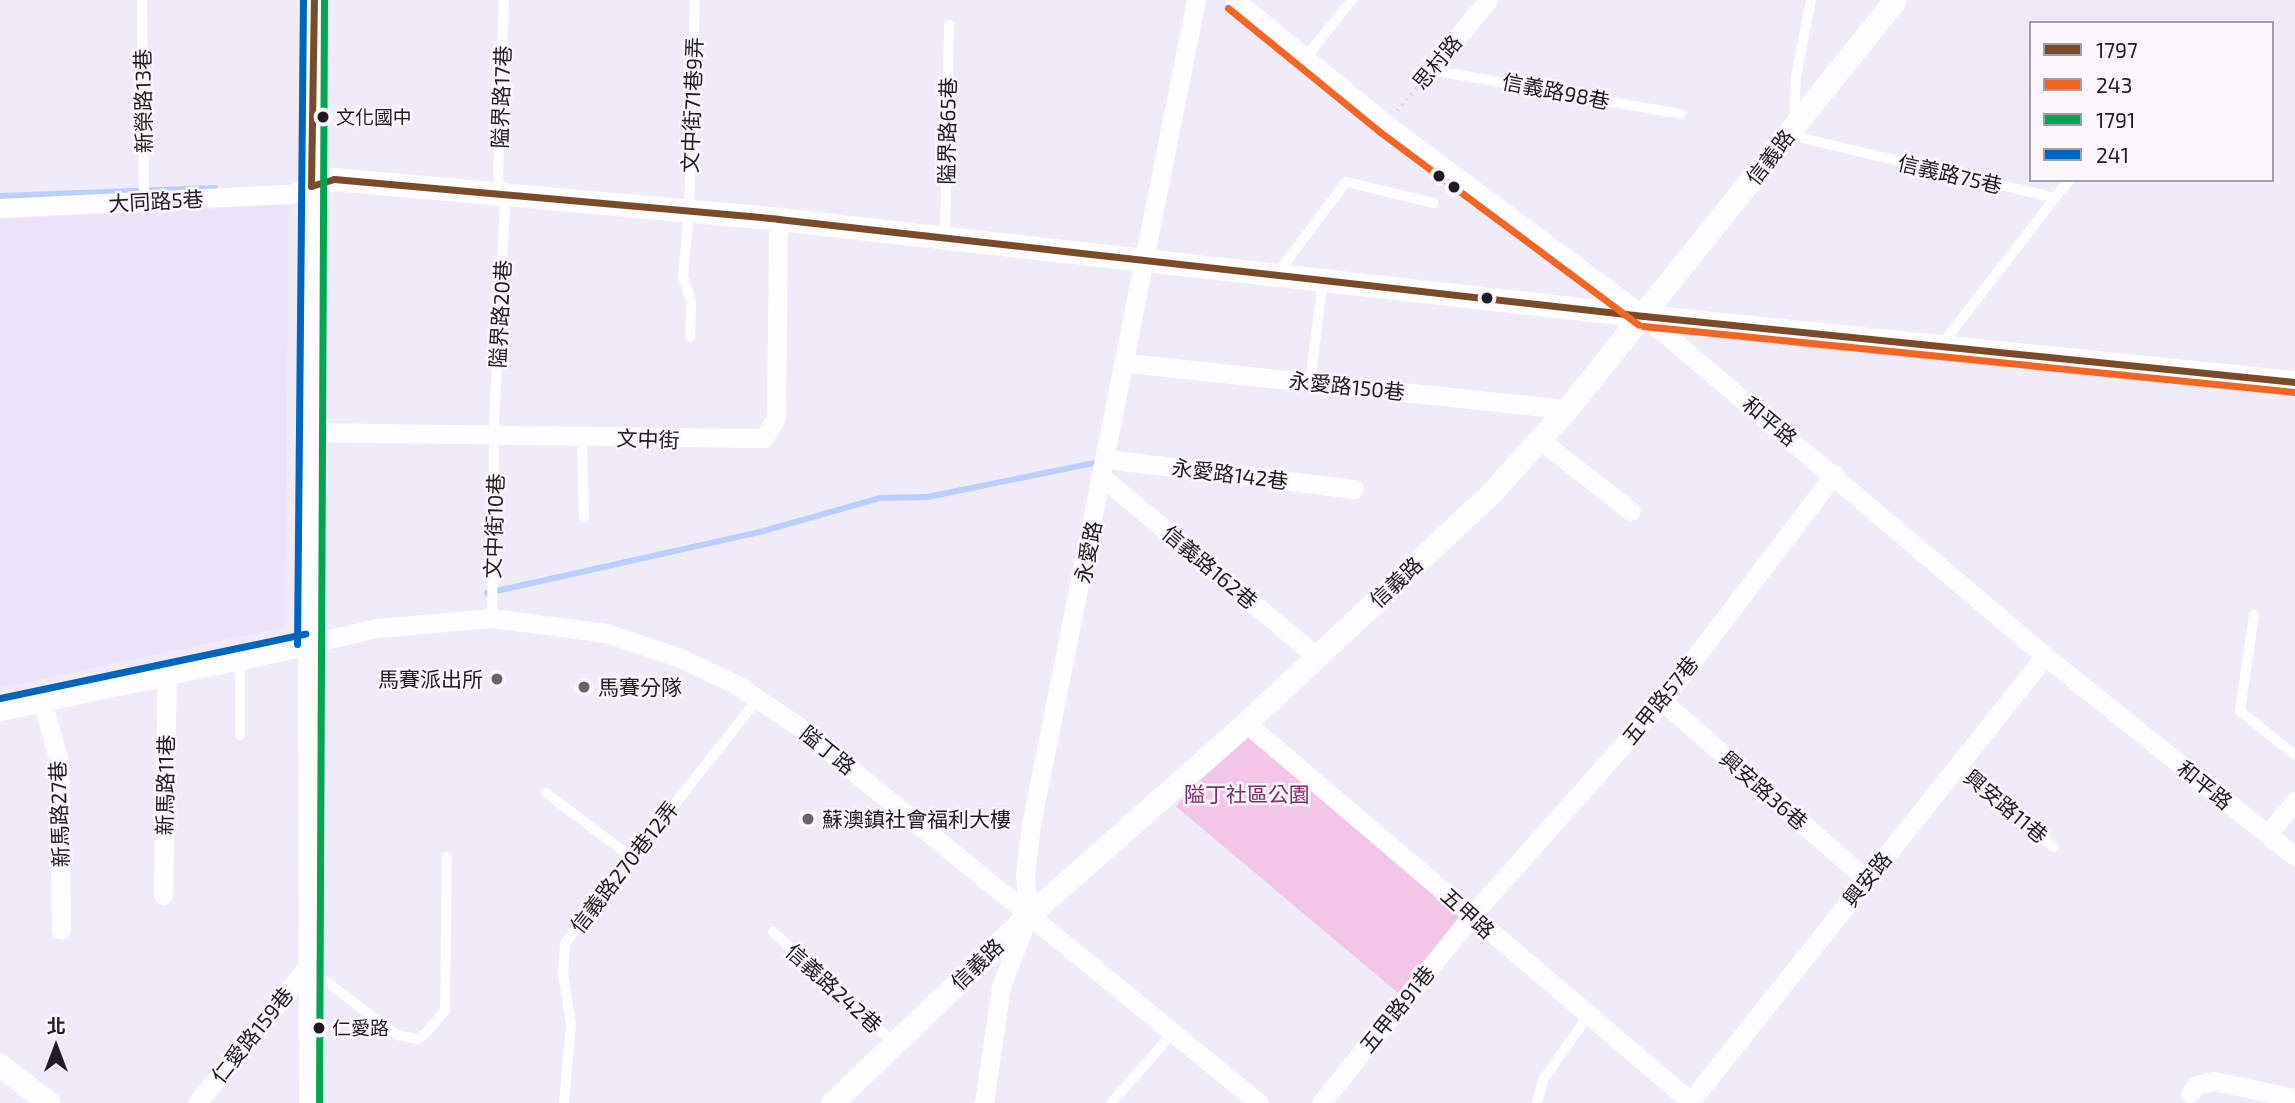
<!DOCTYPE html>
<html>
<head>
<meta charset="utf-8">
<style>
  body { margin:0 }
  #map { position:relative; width:2295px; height:1103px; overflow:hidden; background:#f0ebf8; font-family:"Exo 2","Noto Sans TC",sans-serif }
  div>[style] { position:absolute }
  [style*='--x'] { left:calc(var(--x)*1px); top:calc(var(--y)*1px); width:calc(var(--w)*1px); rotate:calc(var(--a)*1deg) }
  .built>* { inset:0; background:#ece3f9 }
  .green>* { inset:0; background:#f2c6e7; transform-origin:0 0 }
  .stream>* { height:6px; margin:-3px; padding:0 3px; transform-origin:3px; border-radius:3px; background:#bccefc }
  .path>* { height:3.5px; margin-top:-1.75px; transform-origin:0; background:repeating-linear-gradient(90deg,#d9d7dc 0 2px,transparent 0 7px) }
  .service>* { height:10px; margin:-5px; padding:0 5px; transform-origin:5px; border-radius:5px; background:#fdfcfe }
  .minor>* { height:19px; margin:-9.5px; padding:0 9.5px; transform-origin:9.5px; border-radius:9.5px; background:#fdfcfe }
  .tertiary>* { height:23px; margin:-11.5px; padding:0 11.5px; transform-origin:11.5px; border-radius:11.5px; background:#fdfcfe }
  .bus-1>* { height:7px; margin:-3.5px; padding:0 3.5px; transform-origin:3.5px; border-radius:3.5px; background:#7a4b2a }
  .bus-2>* { height:7px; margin:-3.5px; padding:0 3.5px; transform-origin:3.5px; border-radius:3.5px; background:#f26522 }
  .bus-3>* { height:7px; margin:-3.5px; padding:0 3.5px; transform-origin:3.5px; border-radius:3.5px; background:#00a651 }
  .bus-4>* { height:7px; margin:-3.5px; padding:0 3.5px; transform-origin:3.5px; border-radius:3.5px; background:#0065bd }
  .dots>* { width:19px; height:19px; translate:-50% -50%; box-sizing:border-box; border:4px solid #f9f7fc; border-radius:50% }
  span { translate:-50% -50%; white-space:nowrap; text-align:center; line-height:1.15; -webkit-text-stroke:5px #f9f7fc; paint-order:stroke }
  .bus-label { font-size:19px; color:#1e1b23 }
  .left { translate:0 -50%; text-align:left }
  .street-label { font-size:21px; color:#1e1b23 }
  .poi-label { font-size:21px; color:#1e1b23 }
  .right { translate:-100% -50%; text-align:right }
  .park-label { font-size:21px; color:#852b6c }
  .legend { position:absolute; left:2029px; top:21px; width:245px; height:161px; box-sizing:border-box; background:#f9f7fc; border:2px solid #a19fa5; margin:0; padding:9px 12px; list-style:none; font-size:21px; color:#1e1b23 }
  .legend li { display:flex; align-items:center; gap:14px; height:35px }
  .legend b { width:35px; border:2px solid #a19fa5 }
  .north { position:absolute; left:21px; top:1012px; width:70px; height:70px; -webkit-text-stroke:5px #f9f7fc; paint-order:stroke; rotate:0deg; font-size:19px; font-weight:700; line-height:28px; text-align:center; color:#1e1b23 }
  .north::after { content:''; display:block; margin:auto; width:24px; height:32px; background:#1e1b23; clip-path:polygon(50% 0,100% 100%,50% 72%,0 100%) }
</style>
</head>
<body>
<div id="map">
  <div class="built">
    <i style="clip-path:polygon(289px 205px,285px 627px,0 688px,0 219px)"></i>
  </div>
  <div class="green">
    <i style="left:1246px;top:723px;width:297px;height:109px;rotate:40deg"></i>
  </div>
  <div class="stream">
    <i style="--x:0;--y:196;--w:215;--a:-2.1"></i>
    <i style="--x:487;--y:593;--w:280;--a:-12.6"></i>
    <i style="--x:760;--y:532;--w:125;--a:-15.8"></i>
    <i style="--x:880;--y:498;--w:47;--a:-1.2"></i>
    <i style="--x:927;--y:497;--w:170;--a:-11.5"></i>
  </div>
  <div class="path">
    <i style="--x:1397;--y:111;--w:38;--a:-50"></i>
  </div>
  <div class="service">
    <i style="--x:142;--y:0;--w:201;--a:89.4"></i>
    <i style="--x:1306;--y:57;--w:73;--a:-51.1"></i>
    <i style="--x:1431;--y:70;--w:254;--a:10"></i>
    <i style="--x:1794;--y:121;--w:44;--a:-87.4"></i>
    <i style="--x:1796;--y:77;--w:78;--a:-79"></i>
    <i style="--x:1789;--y:135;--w:273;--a:13.3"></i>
    <i style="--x:2055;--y:198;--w:185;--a:127.7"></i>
    <i style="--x:2055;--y:198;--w:23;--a:-52"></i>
    <i style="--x:945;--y:236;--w:211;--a:-88.9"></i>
    <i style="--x:1279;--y:271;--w:111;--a:-53"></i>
    <i style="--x:1346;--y:182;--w:90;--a:13.4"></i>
    <i style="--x:690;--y:337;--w:36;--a:-88"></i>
    <i style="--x:691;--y:301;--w:25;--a:-108"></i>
    <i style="--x:683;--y:277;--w:66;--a:-84.8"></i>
    <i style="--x:689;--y:211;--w:211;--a:-88.4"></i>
    <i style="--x:1310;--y:382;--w:102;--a:-82.7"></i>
    <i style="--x:582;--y:437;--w:80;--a:88.6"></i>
    <i style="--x:2254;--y:615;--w:97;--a:98.3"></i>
    <i style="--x:2240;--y:711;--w:70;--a:38.7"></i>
    <i style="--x:492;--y:618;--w:196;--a:-89.4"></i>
    <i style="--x:494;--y:422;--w:215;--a:-87.1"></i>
    <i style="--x:505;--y:207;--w:31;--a:-103"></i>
    <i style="--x:498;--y:177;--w:177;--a:-88.1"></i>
    <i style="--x:240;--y:660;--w:75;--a:90"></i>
    <i style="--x:1957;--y:766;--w:126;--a:39.9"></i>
    <i style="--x:546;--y:793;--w:106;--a:37"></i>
    <i style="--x:773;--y:932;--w:164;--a:42.5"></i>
    <i style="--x:307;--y:967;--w:113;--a:37.1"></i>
    <i style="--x:397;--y:1035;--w:20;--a:11"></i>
    <i style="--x:417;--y:1039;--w:11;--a:-34"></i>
    <i style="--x:426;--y:1033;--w:30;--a:-50"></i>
    <i style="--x:445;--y:1010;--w:153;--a:-89.3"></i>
    <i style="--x:564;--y:1103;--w:79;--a:-84.9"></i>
    <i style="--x:571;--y:1024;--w:51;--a:-99.1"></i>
    <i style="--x:563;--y:974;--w:31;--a:-86"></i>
    <i style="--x:565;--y:943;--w:311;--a:-51.7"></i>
    <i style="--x:1111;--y:1103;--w:94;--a:-48.5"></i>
    <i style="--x:1537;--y:1103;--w:24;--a:-75"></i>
    <i style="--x:1543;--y:1080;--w:78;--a:-54.9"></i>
  </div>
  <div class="minor">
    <i style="--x:1235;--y:0;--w:195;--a:39.4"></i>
    <i style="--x:1386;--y:124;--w:322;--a:36.7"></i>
    <i style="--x:1644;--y:316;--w:526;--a:40.29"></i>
    <i style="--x:2045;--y:656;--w:320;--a:38.7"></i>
    <i style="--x:1431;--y:69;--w:89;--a:-50.4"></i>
    <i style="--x:0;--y:208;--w:291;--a:-2.8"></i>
    <i style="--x:291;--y:194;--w:22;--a:-22"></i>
    <i style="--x:1127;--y:363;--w:442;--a:6"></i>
    <i style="--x:308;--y:432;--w:456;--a:0.8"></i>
    <i style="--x:764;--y:438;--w:23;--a:-59"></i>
    <i style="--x:776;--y:418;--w:199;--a:-89.4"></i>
    <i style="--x:1540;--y:440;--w:115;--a:38"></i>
    <i style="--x:1106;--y:459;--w:250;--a:6.9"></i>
    <i style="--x:1102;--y:477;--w:280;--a:39.9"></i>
    <i style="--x:42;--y:701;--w:62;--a:74.2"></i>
    <i style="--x:59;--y:761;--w:169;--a:89.3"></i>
    <i style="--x:1662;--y:701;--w:272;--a:41.1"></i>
    <i style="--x:1246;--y:723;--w:583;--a:40.41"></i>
    <i style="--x:2268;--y:834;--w:43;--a:-50.7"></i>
    <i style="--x:163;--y:895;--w:221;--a:-89"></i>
    <i style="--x:2190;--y:1093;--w:11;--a:-49"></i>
    <i style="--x:2197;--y:1085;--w:16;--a:-14"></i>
    <i style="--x:2213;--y:1081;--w:84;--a:11.7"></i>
    <i style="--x:197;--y:1103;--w:175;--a:-51"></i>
    <i style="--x:308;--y:1103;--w:459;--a:-90.1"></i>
    <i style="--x:307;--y:644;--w:72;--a:-12.9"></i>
    <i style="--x:377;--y:628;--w:115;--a:-5"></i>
    <i style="--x:492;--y:618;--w:115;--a:7.5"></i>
    <i style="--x:606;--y:633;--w:76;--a:18.4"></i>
    <i style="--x:678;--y:657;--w:65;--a:25.4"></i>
    <i style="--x:737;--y:685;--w:73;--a:33.9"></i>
    <i style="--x:798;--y:726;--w:596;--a:39.28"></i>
    <i style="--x:984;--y:1103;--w:117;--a:-81.7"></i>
    <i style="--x:1001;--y:987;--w:76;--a:-69.2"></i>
    <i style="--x:1028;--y:916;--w:41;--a:-94.2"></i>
    <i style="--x:1025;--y:875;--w:51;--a:-83.3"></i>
    <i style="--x:1031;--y:824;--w:840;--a:-78.68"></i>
    <i style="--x:1321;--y:1103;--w:241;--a:-51.2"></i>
    <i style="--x:1472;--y:915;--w:286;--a:-48.4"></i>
    <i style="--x:1662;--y:701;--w:285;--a:-52.8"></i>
    <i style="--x:1689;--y:1103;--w:571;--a:-51.47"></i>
  </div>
  <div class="tertiary">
    <i style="--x:311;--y:186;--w:24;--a:-17"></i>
    <i style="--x:334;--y:179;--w:446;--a:5.1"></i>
    <i style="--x:778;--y:219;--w:871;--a:6.39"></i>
    <i style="--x:1644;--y:316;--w:654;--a:5.79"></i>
    <i style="--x:0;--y:709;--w:314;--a:-12"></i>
    <i style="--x:307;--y:644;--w:644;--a:-89.38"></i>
    <i style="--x:0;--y:1065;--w:62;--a:37.8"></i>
    <i style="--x:832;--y:1103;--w:271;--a:-43.7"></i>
    <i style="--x:1028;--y:916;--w:291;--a:-41.5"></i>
    <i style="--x:1246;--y:723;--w:337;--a:-43.2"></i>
    <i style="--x:1492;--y:492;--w:112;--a:-47.9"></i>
    <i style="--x:1567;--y:409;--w:524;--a:-51.27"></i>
  </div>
  <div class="bus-1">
    <i style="--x:311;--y:186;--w:24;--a:-17"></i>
    <i style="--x:334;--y:179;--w:446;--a:5.1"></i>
    <i style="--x:778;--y:219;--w:871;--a:6.39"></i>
    <i style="--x:1644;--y:316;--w:654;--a:5.79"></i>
    <i style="--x:311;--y:186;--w:186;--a:-89.1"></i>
  </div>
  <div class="bus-2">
    <i style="--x:1228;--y:8;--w:196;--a:39.2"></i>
    <i style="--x:1380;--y:132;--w:322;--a:36.7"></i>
    <i style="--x:1643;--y:326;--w:654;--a:5.79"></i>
  </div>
  <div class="bus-3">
    <i style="--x:319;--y:1103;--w:1103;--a:-89.74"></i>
  </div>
  <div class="bus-4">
    <i style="--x:297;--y:644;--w:644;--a:-89.47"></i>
    <i style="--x:0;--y:698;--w:312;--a:-11.9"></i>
  </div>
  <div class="dots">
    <i style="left:323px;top:117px;background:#1e1b23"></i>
    <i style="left:1439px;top:176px;background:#1e1b23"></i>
    <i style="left:1454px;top:187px;background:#1e1b23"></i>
    <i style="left:1487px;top:298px;background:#1e1b23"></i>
    <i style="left:497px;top:679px;background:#68646e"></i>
    <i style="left:584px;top:687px;background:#68646e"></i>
    <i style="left:808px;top:819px;background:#68646e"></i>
    <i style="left:319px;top:1028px;background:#1e1b23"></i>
  </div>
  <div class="bus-label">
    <span class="left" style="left:336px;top:117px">文化國中</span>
    <span class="left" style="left:332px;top:1028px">仁愛路</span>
  </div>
  <div class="street-label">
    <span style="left:1437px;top:62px;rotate:-50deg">思村路</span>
    <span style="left:1556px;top:91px;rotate:11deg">信義路98巷</span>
    <span style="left:501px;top:97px;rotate:-88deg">隘界路17巷</span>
    <span style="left:143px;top:101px;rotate:-91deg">新榮路13巷</span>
    <span style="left:692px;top:105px;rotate:-88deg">文中街71巷9弄</span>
    <span style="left:947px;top:131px;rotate:-89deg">隘界路65巷</span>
    <span style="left:1770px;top:157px;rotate:-52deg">信義路</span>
    <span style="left:1950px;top:174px;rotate:13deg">信義路75巷</span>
    <span style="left:156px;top:201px;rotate:-3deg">大同路5巷</span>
    <span style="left:500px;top:314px;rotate:-87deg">隘界路20巷</span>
    <span style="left:1347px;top:386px;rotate:6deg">永愛路150巷</span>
    <span style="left:1770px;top:421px;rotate:40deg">和平路</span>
    <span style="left:648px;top:439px;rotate:2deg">文中街</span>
    <span style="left:1230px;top:474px;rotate:7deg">永愛路142巷</span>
    <span style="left:494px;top:526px;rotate:-88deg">文中街10巷</span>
    <span style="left:1088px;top:552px;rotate:-79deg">永愛路</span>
    <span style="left:1210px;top:567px;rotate:40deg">信義路162巷</span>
    <span style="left:1396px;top:582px;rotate:-43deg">信義路</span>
    <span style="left:1660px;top:700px;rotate:-51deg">五甲路57巷</span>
    <span style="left:828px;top:750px;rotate:39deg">隘丁路</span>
    <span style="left:165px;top:785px;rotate:-89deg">新馬路11巷</span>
    <span style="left:2205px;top:785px;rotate:39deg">和平路</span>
    <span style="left:1764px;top:790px;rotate:41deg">興安路36巷</span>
    <span style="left:2006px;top:806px;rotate:40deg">興安路11巷</span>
    <span style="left:59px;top:814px;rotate:-92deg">新馬路27巷</span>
    <span style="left:624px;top:867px;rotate:-52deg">信義路270巷12弄</span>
    <span style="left:1867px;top:879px;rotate:-51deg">興安路</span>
    <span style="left:1468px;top:913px;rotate:42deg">五甲路</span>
    <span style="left:977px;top:964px;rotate:-44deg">信義路</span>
    <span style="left:834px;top:988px;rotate:42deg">信義路242巷</span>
    <span style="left:1397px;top:1009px;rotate:-51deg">五甲路91巷</span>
    <span style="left:252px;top:1035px;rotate:-51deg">仁愛路159巷</span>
  </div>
  <div class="poi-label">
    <span class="right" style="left:483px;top:679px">馬賽派出所</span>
    <span class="left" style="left:598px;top:687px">馬賽分隊</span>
    <span class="left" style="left:822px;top:819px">蘇澳鎮社會福利大樓</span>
  </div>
  <div class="park-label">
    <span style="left:1247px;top:794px">隘丁社區公園</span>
  </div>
  <ul class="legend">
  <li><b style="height:9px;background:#7a4b2a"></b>1797</li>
  <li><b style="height:9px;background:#f26522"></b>243</li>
  <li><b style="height:9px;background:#00a651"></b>1791</li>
  <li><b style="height:9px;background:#0065bd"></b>241</li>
  </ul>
  <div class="north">北</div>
</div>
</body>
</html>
